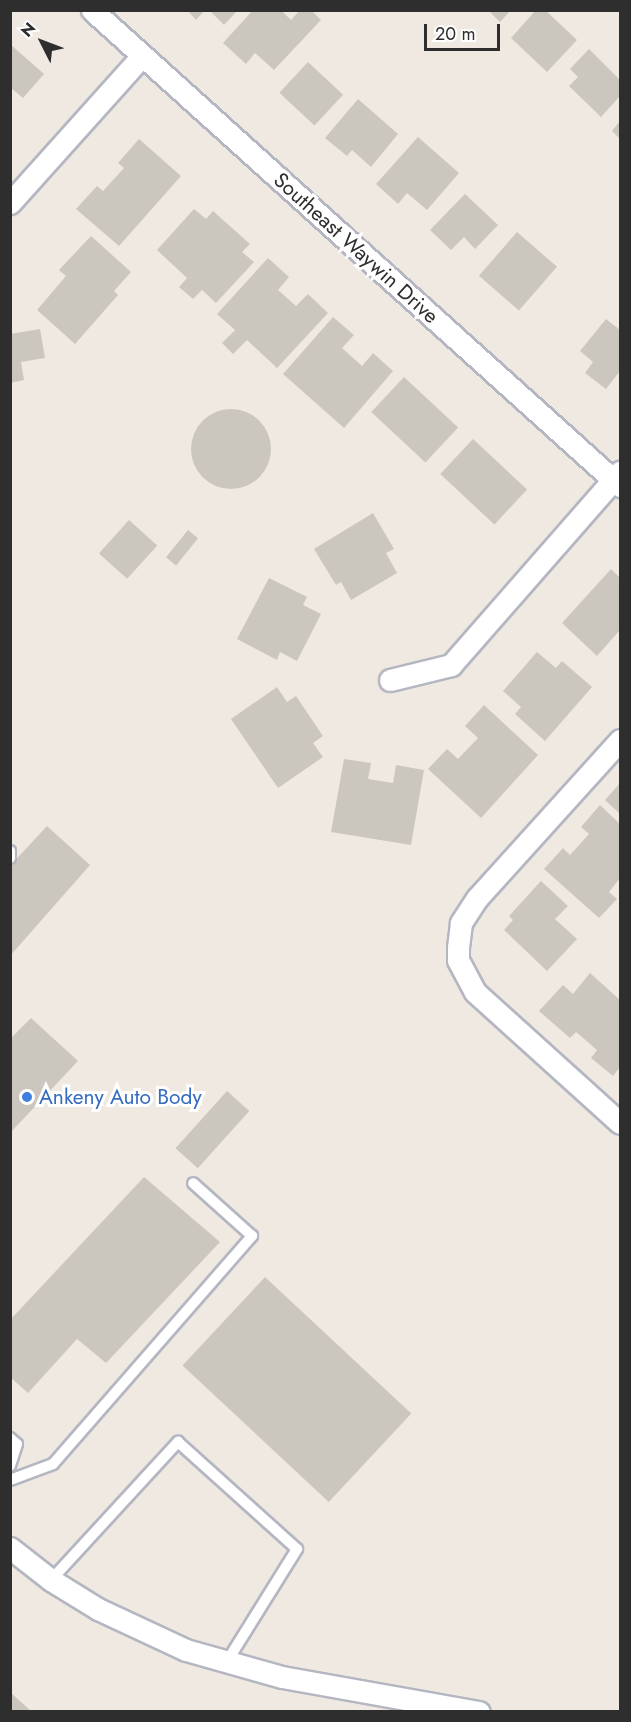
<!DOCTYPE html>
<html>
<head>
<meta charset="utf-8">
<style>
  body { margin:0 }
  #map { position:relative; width:631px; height:1722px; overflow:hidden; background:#efe9e1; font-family:Jost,sans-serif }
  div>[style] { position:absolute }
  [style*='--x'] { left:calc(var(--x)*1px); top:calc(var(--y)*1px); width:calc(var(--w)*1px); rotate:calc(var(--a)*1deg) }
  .building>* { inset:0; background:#cbc7bf; transform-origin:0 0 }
  .round { border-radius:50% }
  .roads { filter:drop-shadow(2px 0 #b4b7c1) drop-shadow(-2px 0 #b4b7c1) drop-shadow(0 2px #b4b7c1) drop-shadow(0 -2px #b4b7c1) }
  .service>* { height:10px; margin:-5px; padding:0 5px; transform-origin:5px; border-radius:5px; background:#fff }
  .minor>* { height:21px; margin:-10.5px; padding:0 10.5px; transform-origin:10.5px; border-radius:10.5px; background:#fff }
  .dots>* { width:16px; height:16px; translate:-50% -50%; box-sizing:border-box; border:3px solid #fff; border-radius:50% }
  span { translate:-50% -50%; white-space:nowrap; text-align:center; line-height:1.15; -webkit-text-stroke:6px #fff; paint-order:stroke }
  .street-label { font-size:21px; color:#2e2e2e }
  .shop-label { font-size:21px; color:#366cbe }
  .left { translate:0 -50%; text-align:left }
  .frame { position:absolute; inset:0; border:12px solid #2e2e2e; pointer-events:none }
  .north { position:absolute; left:12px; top:12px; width:60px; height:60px; -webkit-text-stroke:4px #fff; paint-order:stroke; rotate:312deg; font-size:16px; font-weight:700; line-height:24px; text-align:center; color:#2e2e2e }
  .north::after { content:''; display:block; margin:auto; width:21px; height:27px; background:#2e2e2e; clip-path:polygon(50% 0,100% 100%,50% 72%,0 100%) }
  .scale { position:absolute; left:424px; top:24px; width:76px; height:27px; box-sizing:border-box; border:3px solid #2e2e2e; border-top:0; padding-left:8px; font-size:18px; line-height:21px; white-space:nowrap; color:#2e2e2e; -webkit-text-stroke:4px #fff; paint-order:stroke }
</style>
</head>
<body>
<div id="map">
  <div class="building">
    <i style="clip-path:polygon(187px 10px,205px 10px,196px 20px)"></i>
    <i style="clip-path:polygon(209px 10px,238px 10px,224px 25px)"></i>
    <i style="clip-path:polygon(253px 10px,281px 10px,291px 20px,300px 10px,311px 10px,321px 20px,274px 70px,255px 53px,246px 64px,223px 43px)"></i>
    <i style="clip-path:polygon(488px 10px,511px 10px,500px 22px)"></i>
    <i style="clip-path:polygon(536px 10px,545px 10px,577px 40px,547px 72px,511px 38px)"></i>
    <i style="clip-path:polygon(10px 44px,44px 74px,23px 98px,10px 87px)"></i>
    <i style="clip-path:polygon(589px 49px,620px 80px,620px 96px,601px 117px,569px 86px,578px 77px,570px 69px)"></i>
    <i style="left:308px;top:62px;width:48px;height:42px;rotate:43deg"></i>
    <i style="clip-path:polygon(358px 99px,398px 134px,371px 167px,352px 150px,347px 156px,325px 138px)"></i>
    <i style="clip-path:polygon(620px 121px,620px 139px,612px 131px)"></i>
    <i style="clip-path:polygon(418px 137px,459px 173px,427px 210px,407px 193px,398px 204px,376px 184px)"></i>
    <i style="clip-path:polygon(139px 139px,181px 176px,119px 246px,76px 209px,97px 186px,103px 191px,124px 168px,118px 163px)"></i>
    <i style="clip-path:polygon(465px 194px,498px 225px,475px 249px,464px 237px,451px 250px,430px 230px)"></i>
    <i style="clip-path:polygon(194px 209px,206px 219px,213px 211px,250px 244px,242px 252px,254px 262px,216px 303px,202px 290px,193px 299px,179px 287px,187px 278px,157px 250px)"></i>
    <i style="left:517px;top:232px;width:53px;height:58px;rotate:41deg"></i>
    <i style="clip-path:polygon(91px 236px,131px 272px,114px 291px,118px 295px,75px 344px,37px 310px,66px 276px,59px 270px)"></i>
    <i style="clip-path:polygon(268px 258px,289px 277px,278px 290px,296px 306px,308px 294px,328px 313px,277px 368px,247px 340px,233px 354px,222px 343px,235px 330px,217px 314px)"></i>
    <i style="clip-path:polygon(333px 317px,354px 335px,342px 348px,362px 366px,373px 353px,393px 371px,344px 428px,283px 374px)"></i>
    <i style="clip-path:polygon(606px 319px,620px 330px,620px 371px,606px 389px,585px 373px,593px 362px,580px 351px)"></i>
    <i style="clip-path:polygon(40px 329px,45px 358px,21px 362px,24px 380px,10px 383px,10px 334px)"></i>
    <i style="left:404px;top:377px;width:74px;height:48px;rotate:43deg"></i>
    <i class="round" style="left:191px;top:409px;width:80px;height:80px"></i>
    <i style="left:473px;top:439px;width:74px;height:48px;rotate:43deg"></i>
    <i style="clip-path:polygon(373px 513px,394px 549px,386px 553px,397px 573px,351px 600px,341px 582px,336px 585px,314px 549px)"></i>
    <i style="left:129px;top:520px;width:38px;height:45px;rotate:42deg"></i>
    <i style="left:188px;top:530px;width:13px;height:35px;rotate:39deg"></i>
    <i style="clip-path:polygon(611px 569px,620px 578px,620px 630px,597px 656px,562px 623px)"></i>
    <i style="clip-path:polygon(269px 578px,307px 597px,303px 605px,321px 614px,297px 661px,280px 652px,277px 660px,237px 639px)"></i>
    <i style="clip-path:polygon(537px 652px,556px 668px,562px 661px,592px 687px,545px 741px,515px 714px,521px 707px,503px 691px)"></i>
    <i style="clip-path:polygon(277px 687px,287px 702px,296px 696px,323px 736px,313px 743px,323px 757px,278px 788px,231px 719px)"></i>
    <i style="clip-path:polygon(484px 705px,538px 755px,481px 818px,428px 769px,447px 749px,458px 759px,478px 738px,465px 726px)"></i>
    <i style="clip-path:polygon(344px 759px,371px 763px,368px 779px,393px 783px,396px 765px,424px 770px,411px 845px,331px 832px)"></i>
    <i style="clip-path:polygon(620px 783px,620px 814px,605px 800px)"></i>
    <i style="clip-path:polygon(600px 805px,620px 824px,620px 878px,609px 892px,617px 899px,599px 918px,544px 869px,563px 848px,570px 855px,589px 834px,581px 827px)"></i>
    <i style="clip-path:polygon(47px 826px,90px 865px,10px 956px,10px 866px)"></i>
    <i style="clip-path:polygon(541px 881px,568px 906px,555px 919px,577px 939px,547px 971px,504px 930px,513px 920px,509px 916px)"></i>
    <i style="clip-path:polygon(590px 973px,620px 1000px,620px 1067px,613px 1076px,591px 1058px,597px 1050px,576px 1032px,570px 1038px,539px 1011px,563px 985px,573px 994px)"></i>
    <i style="clip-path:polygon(31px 1018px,78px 1061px,10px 1133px,10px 1039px)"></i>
    <i style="left:227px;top:1091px;width:30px;height:77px;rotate:42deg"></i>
    <i style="clip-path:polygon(144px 1177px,220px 1242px,106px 1363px,77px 1339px,28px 1393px,10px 1377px,10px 1320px)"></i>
    <i style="left:265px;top:1277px;width:200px;height:121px;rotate:43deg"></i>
    <i style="clip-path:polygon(10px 1692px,32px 1712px,10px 1712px)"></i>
  </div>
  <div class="roads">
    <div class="service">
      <i style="--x:10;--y:851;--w:7;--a:90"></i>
      <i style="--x:10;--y:1438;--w:9;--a:41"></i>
      <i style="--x:17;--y:1444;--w:23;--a:108"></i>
      <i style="--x:10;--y:1480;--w:46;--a:-20.4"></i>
      <i style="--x:53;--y:1464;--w:303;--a:-48.9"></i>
      <i style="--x:252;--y:1236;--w:79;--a:-138.1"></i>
      <i style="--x:51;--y:1580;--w:188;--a:-47.4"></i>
      <i style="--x:178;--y:1442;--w:160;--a:42"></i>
      <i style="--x:297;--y:1549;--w:134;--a:121.9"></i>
    </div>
    <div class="minor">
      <i style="--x:92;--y:10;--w:711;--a:42.04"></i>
      <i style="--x:10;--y:203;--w:198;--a:-48.1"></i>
      <i style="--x:390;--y:680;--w:63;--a:-13.8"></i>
      <i style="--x:451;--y:665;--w:257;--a:-48.8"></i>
      <i style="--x:620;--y:740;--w:213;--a:132.1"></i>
      <i style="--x:477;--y:898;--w:30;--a:123"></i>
      <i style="--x:461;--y:923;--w:24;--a:97"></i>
      <i style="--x:458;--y:947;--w:13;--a:90"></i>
      <i style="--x:458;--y:960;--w:36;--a:62"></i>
      <i style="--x:475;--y:992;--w:195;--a:42.1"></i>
      <i style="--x:10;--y:1548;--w:52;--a:38"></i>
      <i style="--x:51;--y:1580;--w:55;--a:31.7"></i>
      <i style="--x:98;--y:1609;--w:97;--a:25"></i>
      <i style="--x:186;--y:1650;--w:100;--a:15.7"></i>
      <i style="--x:282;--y:1677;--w:200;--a:10.1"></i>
    </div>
  </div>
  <div class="dots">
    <i style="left:27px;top:1097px;background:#3f7fe0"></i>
  </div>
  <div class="street-label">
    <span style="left:356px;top:248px;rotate:42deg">Southeast Waywin Drive</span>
  </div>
  <div class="shop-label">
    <span class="left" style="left:39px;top:1097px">Ankeny Auto Body</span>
  </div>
  <div class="frame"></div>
  <div class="north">N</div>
  <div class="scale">20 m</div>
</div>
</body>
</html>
